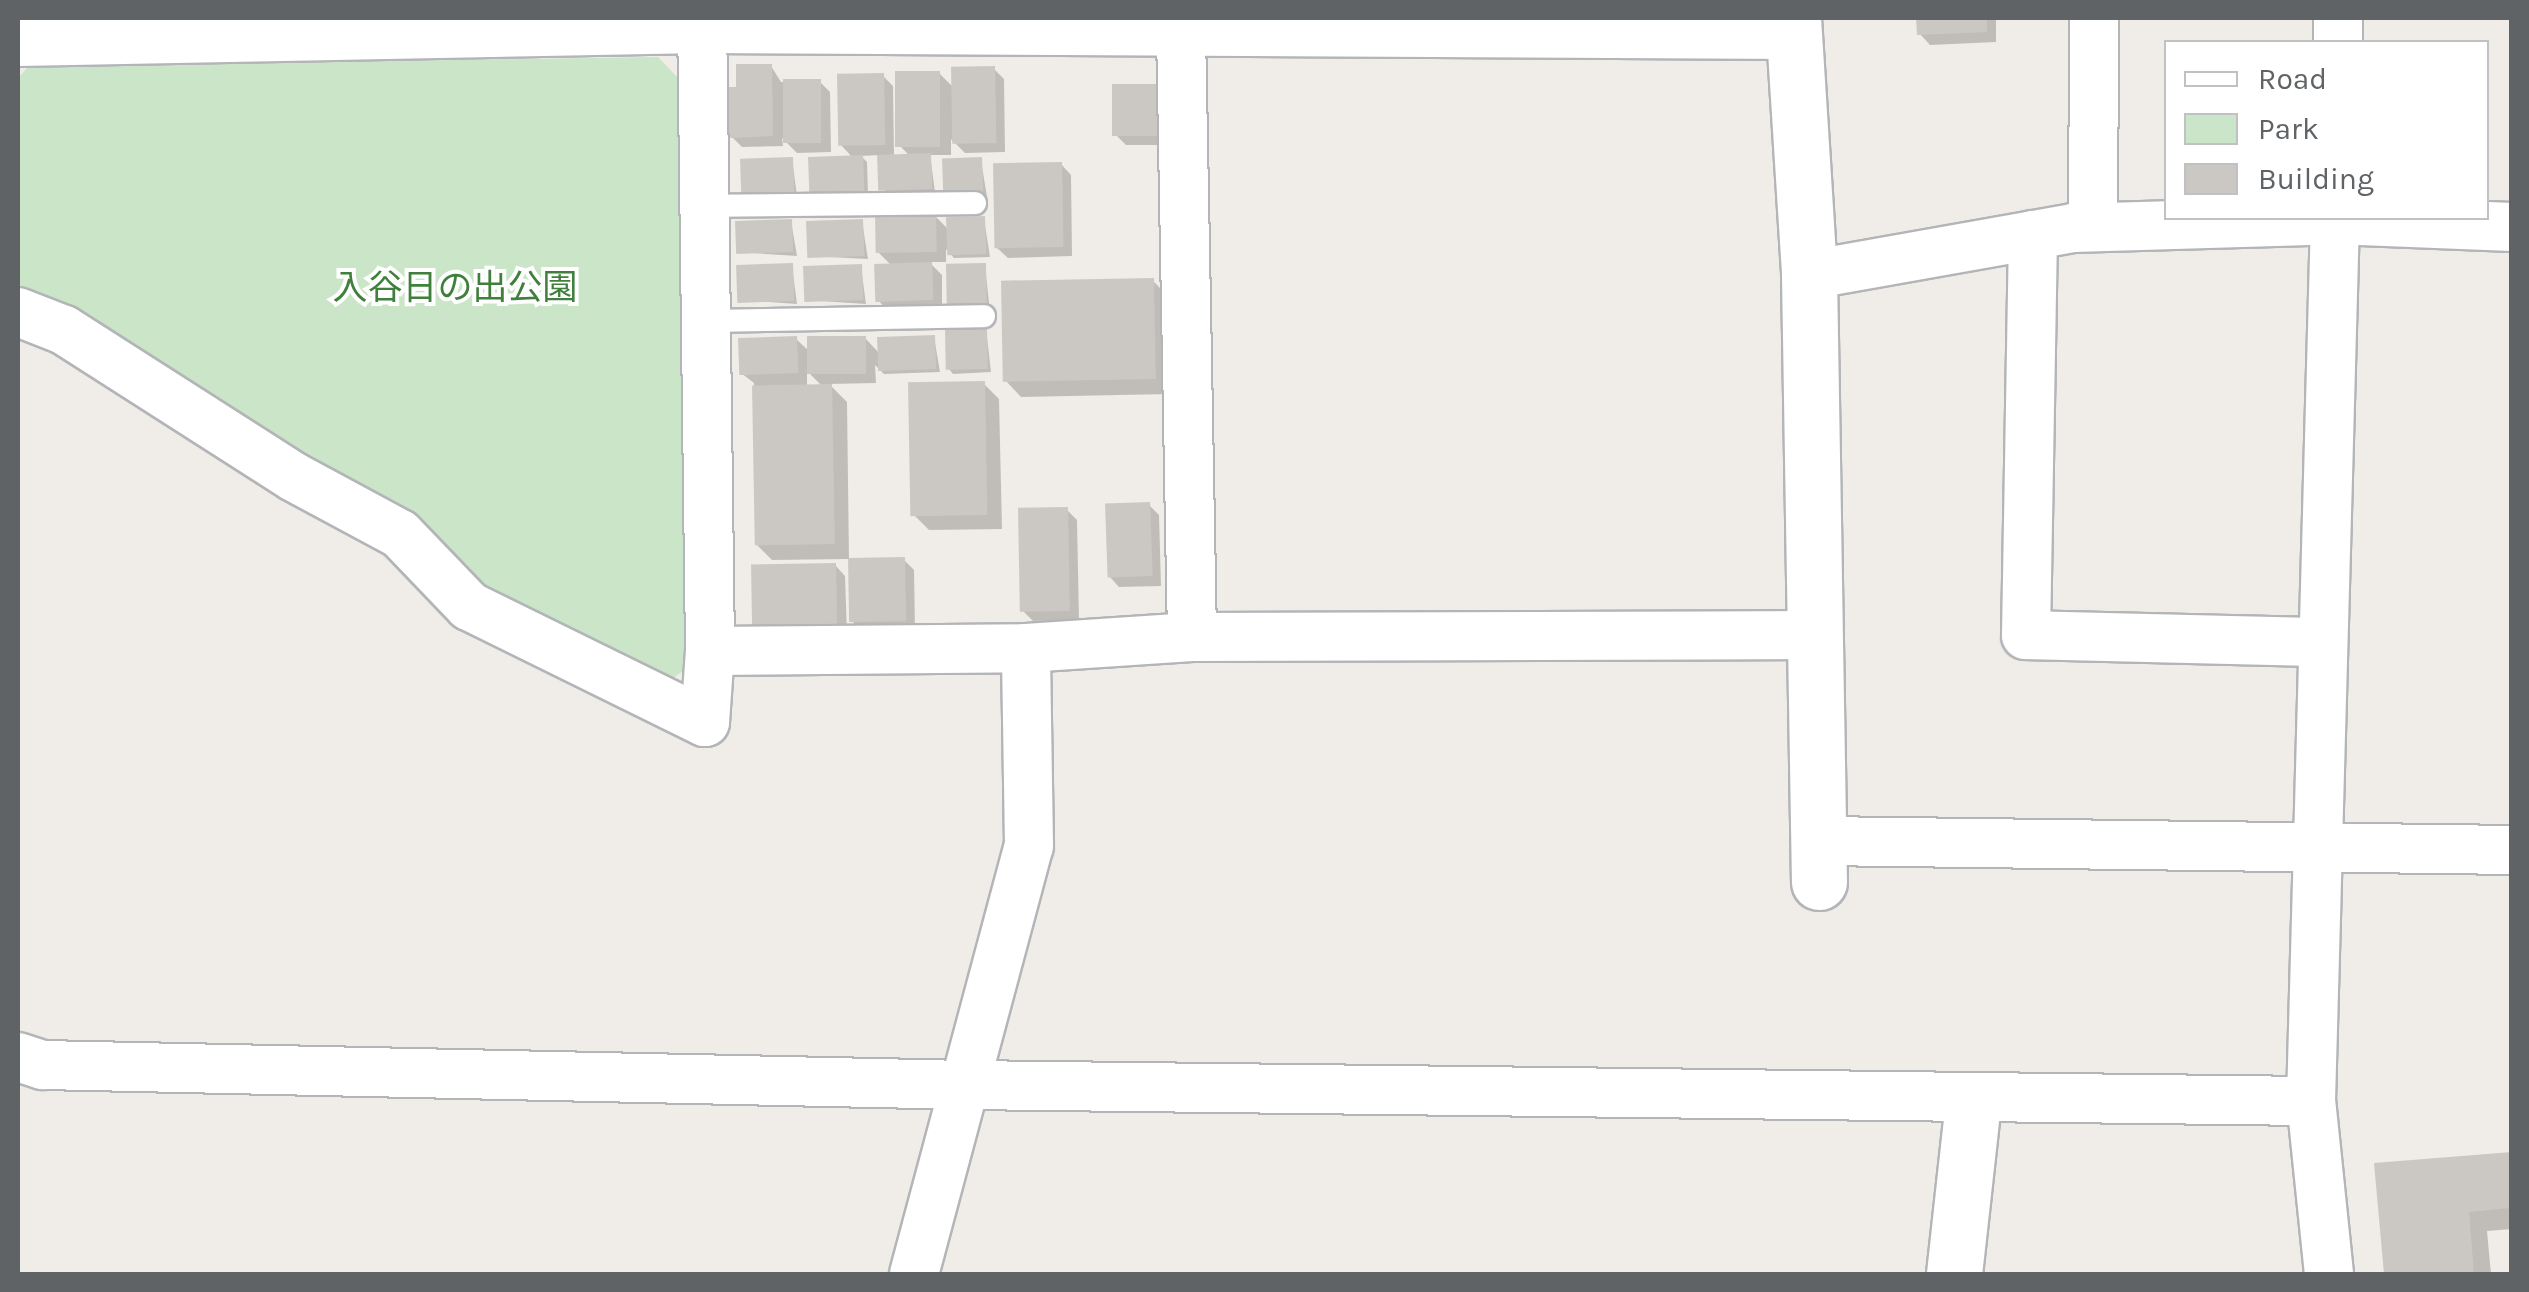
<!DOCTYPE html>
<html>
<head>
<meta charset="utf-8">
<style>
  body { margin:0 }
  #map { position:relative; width:2529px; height:1292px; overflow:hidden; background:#f0ede8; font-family:Karla,"Noto Sans JP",sans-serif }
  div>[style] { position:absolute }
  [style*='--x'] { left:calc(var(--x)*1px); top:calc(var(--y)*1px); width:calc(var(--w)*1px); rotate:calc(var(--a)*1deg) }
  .green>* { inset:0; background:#cae5c7 }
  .shadow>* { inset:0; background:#0003 }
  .building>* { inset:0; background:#cbc8c4; transform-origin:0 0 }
  .roads { filter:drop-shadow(2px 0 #b3b5b8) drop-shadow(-2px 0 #b3b5b8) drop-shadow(0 2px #b3b5b8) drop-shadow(0 -2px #b3b5b8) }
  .service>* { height:22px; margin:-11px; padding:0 11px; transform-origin:11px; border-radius:11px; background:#fff }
  .minor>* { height:48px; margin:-24px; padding:0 24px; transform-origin:24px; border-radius:24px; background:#fff }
  .tertiary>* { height:55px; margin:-27.5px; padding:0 27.5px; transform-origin:27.5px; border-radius:27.5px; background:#fff }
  span { translate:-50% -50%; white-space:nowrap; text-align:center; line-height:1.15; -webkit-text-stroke:8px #fff; paint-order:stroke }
  .park-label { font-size:35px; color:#41803c }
  .frame { position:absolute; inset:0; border:20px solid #5f6366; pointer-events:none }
  .legend { position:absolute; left:2164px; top:40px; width:325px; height:180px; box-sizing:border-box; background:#fff; border:2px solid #bfc1c2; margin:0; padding:12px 18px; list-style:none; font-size:30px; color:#5f6366 }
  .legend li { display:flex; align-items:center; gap:20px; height:50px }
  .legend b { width:50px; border:2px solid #bfc1c2 }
</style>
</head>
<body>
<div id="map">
  <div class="green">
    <i style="clip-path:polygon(658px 57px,678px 78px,690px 666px,663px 685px,485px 599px,18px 298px,18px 78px,29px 66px)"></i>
  </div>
  <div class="shadow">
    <i style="clip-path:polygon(1919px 18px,1996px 18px,1996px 42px,1930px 45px,1920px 34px)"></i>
    <i style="clip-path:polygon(771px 66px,781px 82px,820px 82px,830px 92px,831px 152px,797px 153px,782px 138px,783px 146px,742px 147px,732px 137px,739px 89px)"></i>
    <i style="clip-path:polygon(994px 69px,1004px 79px,1005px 152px,965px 153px,951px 139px,951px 155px,930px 155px,935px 192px,885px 193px,880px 155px,861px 156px,867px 162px,868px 195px,811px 192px,853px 158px,841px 145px,883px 76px,893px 86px,894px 156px,910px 156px,899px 145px,939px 73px,953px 87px)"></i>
    <i style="clip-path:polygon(1156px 86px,1167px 97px,1167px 145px,1126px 145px,1116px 135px)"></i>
    <i style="clip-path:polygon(792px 159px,797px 196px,743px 193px)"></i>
    <i style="clip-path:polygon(981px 160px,987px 197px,950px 197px)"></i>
    <i style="clip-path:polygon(1061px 164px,1071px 175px,1072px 256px,1008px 258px,997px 248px)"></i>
    <i style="clip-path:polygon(935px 216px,949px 230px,984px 219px,990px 257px,954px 258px,946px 249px,946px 262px,929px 262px,942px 275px,942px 310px,888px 311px,878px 300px,891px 265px,878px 252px)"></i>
    <i style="clip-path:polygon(791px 221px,797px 256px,738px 252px)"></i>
    <i style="clip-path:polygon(862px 221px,868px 259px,809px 256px)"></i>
    <i style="clip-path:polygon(792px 266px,797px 304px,740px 300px)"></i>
    <i style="clip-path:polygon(985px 266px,990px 312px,954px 313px)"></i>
    <i style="clip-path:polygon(861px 267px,866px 304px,806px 300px)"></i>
    <i style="clip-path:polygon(1153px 281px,1168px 296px,1170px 394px,1021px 397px,1006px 381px)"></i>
    <i style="clip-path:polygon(986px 329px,991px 372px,953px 374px,949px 369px)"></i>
    <i style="clip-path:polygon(evenodd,934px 337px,940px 372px,884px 374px,875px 365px,876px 383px,829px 384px,847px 402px,849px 559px,772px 560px,757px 545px,754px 383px,741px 373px,796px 339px,810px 352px,865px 338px,879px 353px,934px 337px,807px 371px,822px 386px,807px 386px,807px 371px)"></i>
    <i style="clip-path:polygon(984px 384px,999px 399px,1002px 529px,929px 530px,914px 515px)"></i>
    <i style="clip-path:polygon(1149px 505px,1159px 515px,1161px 586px,1119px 587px,1109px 576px)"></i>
    <i style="clip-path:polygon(1067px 510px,1077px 520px,1079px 620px,1033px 621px,1023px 611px)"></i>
    <i style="clip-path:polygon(904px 560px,914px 570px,915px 630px,862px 631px,852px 621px)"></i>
    <i style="clip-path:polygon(835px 565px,845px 576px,847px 635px,764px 636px,754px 626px)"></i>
    <i style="clip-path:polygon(2512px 1154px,2512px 1229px,2487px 1231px,2491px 1274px,2386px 1274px,2377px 1166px)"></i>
  </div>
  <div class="building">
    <i style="clip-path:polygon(1916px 18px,1987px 18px,1987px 32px,1917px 35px)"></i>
    <i style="clip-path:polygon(736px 64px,772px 64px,773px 136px,729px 138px,728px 87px,736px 87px)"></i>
    <i style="left:995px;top:66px;width:77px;height:44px;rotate:89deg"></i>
    <i style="left:895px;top:71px;width:45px;height:76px"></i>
    <i style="left:884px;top:73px;width:72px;height:47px;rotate:89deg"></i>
    <i style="left:821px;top:79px;width:64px;height:38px;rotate:90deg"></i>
    <i style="left:1112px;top:84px;width:45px;height:52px"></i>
    <i style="left:931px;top:153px;width:36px;height:54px;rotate:88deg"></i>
    <i style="left:863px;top:155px;width:36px;height:55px;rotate:88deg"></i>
    <i style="left:793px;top:157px;width:36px;height:53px;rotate:88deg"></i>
    <i style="left:982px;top:157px;width:36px;height:40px;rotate:88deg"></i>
    <i style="left:1062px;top:162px;width:85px;height:69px;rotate:89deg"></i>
    <i style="left:936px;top:213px;width:39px;height:61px;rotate:89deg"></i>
    <i style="left:985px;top:216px;width:38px;height:39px;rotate:88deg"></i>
    <i style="left:792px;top:219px;width:33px;height:57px;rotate:88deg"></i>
    <i style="left:863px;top:219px;width:37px;height:57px;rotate:88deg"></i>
    <i style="left:932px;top:262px;width:38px;height:58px;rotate:88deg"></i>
    <i style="left:793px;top:263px;width:38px;height:57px;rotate:88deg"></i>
    <i style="left:986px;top:263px;width:45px;height:40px;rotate:89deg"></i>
    <i style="left:862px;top:264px;width:36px;height:59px;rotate:88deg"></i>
    <i style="left:1154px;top:278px;width:101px;height:153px;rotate:89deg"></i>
    <i style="left:987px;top:327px;width:42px;height:42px;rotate:89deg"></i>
    <i style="left:935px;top:335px;width:34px;height:58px;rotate:88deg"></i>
    <i style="left:797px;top:336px;width:37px;height:59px;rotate:88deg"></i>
    <i style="left:866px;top:336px;width:38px;height:59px;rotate:90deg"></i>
    <i style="left:985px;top:381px;width:134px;height:77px;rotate:89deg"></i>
    <i style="left:832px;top:384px;width:160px;height:80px;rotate:89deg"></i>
    <i style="left:1150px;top:502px;width:74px;height:45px;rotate:88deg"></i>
    <i style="left:1068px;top:507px;width:104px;height:50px;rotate:89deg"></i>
    <i style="left:905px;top:557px;width:64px;height:57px;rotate:89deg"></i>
    <i style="left:836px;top:563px;width:62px;height:85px;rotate:89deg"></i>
    <i style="clip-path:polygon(2512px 1152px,2510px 1208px,2469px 1212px,2474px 1274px,2384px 1274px,2374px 1163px)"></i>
  </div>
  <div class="roads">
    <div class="service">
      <i style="--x:705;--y:206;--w:270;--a:-0.6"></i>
      <i style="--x:705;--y:321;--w:279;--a:-1"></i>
    </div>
    <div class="minor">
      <i style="--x:1181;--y:31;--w:606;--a:88.96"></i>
      <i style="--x:18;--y:42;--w:684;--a:-1.09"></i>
      <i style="--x:702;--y:29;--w:1092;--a:0.31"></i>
      <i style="--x:2338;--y:42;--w:24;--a:-90"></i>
      <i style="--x:2093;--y:227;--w:209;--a:-89.7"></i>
      <i style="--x:2033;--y:235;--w:400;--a:91"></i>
      <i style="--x:2026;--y:635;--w:295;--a:1.4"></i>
      <i style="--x:1809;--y:275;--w:268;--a:-10.1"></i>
      <i style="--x:2073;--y:228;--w:262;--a:-1.7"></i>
      <i style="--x:2335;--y:220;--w:177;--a:2.3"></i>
      <i style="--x:18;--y:312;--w:49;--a:21.4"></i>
      <i style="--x:64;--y:330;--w:273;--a:32.6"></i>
      <i style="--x:294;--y:477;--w:120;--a:28.3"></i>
      <i style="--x:400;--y:534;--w:100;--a:46.2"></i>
      <i style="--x:469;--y:606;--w:263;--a:26.2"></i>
      <i style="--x:705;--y:722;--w:71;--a:-86"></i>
      <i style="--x:710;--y:651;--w:633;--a:-90.72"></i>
      <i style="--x:710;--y:651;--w:316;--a:-0.5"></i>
      <i style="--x:1026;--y:648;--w:166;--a:-3.8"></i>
      <i style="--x:1192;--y:637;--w:624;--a:-0.18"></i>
      <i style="--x:1819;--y:841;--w:693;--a:0.74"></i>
      <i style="--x:18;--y:1057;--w:26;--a:18"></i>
      <i style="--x:43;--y:1065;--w:921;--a:1.24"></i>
      <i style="--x:964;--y:1085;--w:1347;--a:0.68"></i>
      <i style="--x:914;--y:1274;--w:443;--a:-75"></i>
      <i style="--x:1029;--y:846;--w:198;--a:-90.9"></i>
      <i style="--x:2329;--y:1274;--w:174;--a:-95.9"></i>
      <i style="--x:2311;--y:1101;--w:883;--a:-88.44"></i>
    </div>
    <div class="tertiary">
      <i style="--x:1793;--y:18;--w:257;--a:86.4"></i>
      <i style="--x:1809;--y:275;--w:607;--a:89.06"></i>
      <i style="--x:1954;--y:1274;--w:174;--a:-83.7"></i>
    </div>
  </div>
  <div class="park-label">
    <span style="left:455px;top:288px">入谷日の出公園</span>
  </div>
  <div class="frame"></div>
  <ul class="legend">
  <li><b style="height:12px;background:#fff"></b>Road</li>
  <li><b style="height:28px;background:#cae5c7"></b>Park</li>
  <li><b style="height:28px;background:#cbc8c4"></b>Building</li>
  </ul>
</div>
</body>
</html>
